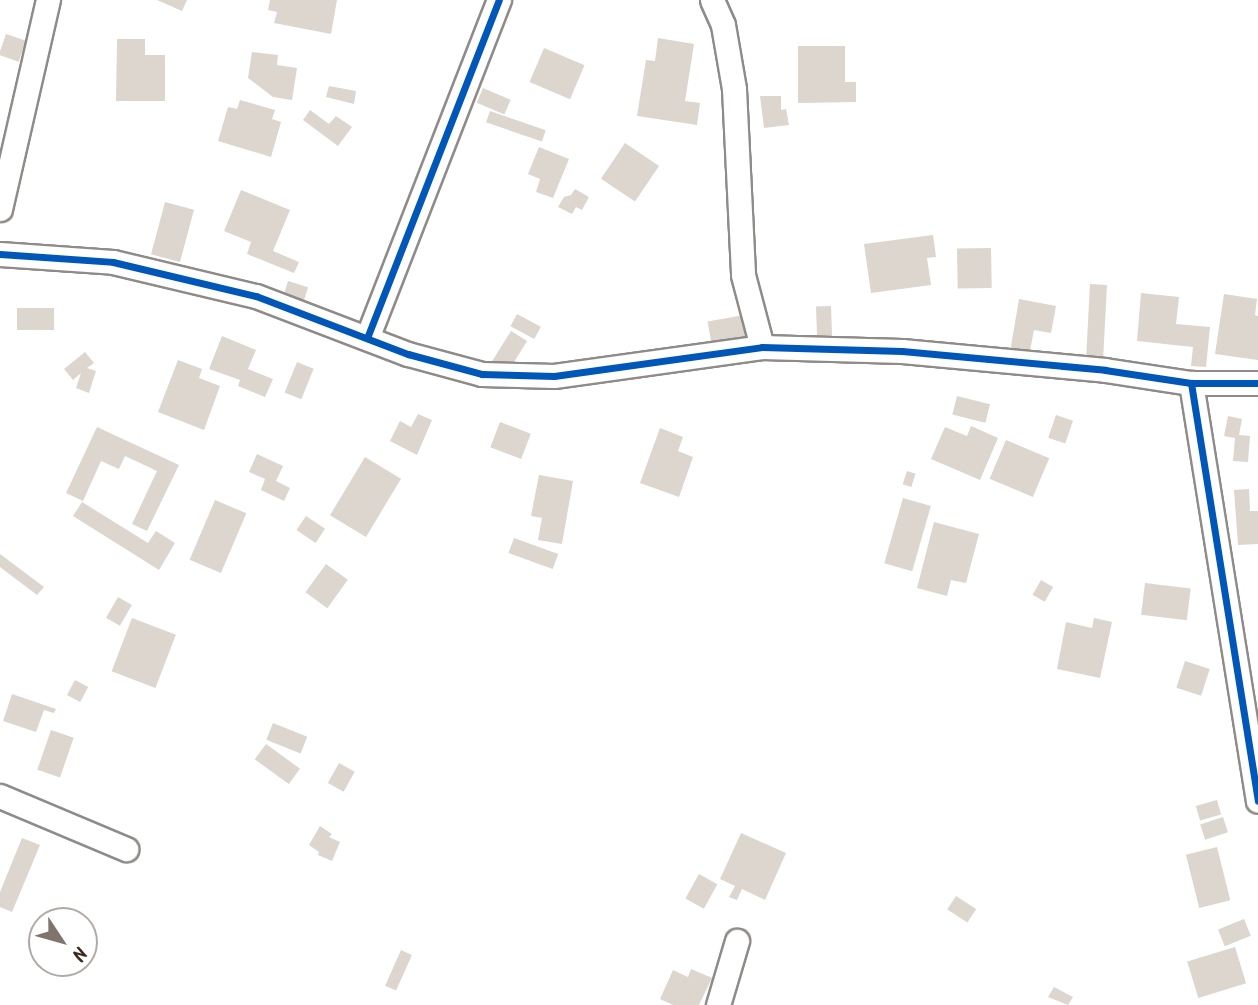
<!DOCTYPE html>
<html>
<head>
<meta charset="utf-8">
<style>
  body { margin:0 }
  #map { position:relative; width:1258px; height:1005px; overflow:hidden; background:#fff; font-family:Kalam,sans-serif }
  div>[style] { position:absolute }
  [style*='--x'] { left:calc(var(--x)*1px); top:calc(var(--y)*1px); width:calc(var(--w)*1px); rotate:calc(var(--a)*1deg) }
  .building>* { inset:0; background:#dcd6ce; transform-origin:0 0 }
  .roads { filter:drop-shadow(2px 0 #8e8b88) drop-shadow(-2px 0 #8e8b88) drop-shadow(0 2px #8e8b88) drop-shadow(0 -2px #8e8b88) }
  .minor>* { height:23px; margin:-11.5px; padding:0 11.5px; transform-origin:11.5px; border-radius:11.5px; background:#fff }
  .cycleway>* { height:7px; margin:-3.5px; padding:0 3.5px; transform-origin:3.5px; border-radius:3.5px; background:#0057b8 }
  span { translate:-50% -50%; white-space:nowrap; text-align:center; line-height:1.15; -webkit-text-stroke:6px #fff; paint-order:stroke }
  .north { position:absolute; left:28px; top:907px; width:70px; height:70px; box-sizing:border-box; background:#fff; border:2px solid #b1aaa5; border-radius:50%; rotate:126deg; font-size:19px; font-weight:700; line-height:28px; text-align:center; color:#3b2a1e }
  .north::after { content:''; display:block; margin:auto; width:24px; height:32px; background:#80756d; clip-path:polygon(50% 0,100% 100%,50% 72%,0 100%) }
</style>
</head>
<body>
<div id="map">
  <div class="building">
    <i style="clip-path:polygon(157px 0,187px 0,182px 11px)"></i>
    <i style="clip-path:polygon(270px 0,337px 0,331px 34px,274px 23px,277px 12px,268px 10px)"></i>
    <i style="left:6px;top:34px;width:21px;height:22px;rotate:19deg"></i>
    <i style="clip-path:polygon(658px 38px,694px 44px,685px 101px,700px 103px,697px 125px,637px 116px,646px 60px,655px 61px)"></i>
    <i style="clip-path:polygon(117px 39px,145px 39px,145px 55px,165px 55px,165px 101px,116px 101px)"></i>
    <i style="clip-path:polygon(798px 46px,845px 46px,845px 82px,856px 82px,856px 102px,798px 103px)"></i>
    <i style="left:544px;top:48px;width:44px;height:37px;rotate:23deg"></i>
    <i style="clip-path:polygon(252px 52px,278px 55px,277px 65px,297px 68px,292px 100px,273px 97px,248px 78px)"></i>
    <i style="clip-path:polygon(329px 86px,356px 91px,354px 104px,326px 97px)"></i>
    <i style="left:483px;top:88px;width:30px;height:16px;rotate:23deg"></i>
    <i style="clip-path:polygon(760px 96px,781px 96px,781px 110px,786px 109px,789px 125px,764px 128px)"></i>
    <i style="clip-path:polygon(240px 100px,275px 110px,272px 119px,281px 122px,271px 157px,218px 141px,228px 107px,237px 109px)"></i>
    <i style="clip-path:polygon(310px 110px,329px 124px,336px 116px,352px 127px,338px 146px,303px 120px)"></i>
    <i style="left:490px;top:111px;width:59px;height:12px;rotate:19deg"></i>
    <i style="left:625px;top:143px;width:41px;height:43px;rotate:34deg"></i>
    <i style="clip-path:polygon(539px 147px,569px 159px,553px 198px,536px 192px,540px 179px,528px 174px)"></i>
    <i style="clip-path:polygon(575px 189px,589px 197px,582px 210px,576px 207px,572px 214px,558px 207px,564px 197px,571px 195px)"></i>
    <i style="clip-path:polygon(241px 190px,290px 210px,273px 251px,299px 262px,294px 273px,247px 254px,251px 242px,224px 231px)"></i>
    <i style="left:165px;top:202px;width:30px;height:54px;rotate:15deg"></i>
    <i style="clip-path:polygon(933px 235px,936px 257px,927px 258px,931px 285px,871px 293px,864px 244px)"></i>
    <i style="left:991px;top:248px;width:40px;height:34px;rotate:89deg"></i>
    <i style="left:288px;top:281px;width:21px;height:19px;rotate:17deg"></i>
    <i style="left:1090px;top:284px;width:17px;height:81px;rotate:3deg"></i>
    <i style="clip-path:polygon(1141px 293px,1179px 297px,1176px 324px,1210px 327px,1206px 367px,1191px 366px,1193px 347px,1137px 341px)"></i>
    <i style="clip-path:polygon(1224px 294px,1257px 299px,1255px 315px,1258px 316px,1258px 360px,1215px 354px)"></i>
    <i style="clip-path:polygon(1019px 299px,1056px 306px,1051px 333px,1034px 330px,1029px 356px,1010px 352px)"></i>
    <i style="left:831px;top:306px;width:30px;height:15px;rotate:88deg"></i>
    <i style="left:54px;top:308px;width:22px;height:37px;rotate:90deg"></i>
    <i style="left:517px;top:314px;width:27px;height:14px;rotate:28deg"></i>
    <i style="left:744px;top:315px;width:36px;height:37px;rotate:80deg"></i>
    <i style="left:511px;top:331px;width:19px;height:42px;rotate:32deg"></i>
    <i style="clip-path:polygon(222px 336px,256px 350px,248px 369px,273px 379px,265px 397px,238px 386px,240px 380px,209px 369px)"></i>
    <i style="clip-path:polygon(85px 352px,94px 363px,87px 368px,96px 371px,89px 393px,76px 388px,81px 373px,73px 380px,64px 369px)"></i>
    <i style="clip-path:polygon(178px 360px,202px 369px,199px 378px,220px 386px,204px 430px,158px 412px)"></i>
    <i style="left:297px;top:362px;width:18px;height:33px;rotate:22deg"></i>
    <i style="left:957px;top:396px;width:34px;height:19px;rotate:14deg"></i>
    <i style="clip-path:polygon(418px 414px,432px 420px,417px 455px,390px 441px,400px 421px,411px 427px)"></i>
    <i style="left:1056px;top:415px;width:18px;height:24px;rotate:19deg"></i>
    <i style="clip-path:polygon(1228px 416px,1242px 419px,1239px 435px,1250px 436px,1248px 462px,1233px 461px,1235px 438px,1224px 436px)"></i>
    <i style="left:500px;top:422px;width:33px;height:27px;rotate:21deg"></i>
    <i style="clip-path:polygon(971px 426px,998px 438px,980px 480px,931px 459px,945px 427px,967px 436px)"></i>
    <i style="clip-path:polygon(97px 427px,179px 465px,147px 531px,132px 524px,157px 471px,125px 456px,119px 469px,101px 461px,83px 501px,66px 493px)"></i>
    <i style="clip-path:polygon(660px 428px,683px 437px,678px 451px,693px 457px,679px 497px,640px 483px)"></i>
    <i style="left:1006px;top:440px;width:47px;height:42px;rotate:23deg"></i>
    <i style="clip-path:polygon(257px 454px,283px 466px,276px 481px,290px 488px,284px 501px,261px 490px,265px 479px,249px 472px)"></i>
    <i style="left:365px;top:457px;width:42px;height:68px;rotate:31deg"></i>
    <i style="left:907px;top:471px;width:9px;height:14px;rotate:18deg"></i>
    <i style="clip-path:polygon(539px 475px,573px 481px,562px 544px,538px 540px,542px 518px,531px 516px)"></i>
    <i style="clip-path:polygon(1249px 489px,1250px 511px,1258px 511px,1258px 544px,1238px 545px,1234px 490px)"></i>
    <i style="left:903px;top:498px;width:29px;height:68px;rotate:16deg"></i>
    <i style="left:215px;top:500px;width:34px;height:65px;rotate:23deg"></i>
    <i style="clip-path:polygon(82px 502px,148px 543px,156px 531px,175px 543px,159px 570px,73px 516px)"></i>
    <i style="left:306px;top:516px;width:23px;height:17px;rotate:34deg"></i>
    <i style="clip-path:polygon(934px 522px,979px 534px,966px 583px,951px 580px,947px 596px,917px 588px)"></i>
    <i style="left:514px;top:538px;width:47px;height:16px;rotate:20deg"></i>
    <i style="clip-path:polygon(0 554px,44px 587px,37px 595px,0 567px)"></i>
    <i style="left:326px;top:564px;width:27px;height:35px;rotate:36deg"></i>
    <i style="left:1041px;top:580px;width:14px;height:17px;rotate:30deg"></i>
    <i style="left:1145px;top:583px;width:46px;height:32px;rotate:7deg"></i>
    <i style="left:118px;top:597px;width:16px;height:24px;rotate:30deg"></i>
    <i style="left:132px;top:618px;width:47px;height:57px;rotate:21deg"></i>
    <i style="clip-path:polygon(1094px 618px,1112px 622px,1100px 678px,1057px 669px,1066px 622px,1092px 628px)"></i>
    <i style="left:1185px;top:661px;width:26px;height:28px;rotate:18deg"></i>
    <i style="left:75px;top:680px;width:15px;height:17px;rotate:28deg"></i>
    <i style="clip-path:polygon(12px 694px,56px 709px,54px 713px,44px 710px,36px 732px,3px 721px)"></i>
    <i style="left:273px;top:723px;width:37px;height:18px;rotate:22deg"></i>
    <i style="left:51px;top:730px;width:24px;height:42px;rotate:19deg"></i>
    <i style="left:266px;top:744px;width:42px;height:19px;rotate:36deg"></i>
    <i style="left:339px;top:763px;width:18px;height:23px;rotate:29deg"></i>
    <i style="left:1217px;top:800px;width:15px;height:22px;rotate:74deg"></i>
    <i style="left:1223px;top:817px;width:16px;height:24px;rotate:72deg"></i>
    <i style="clip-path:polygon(320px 826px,332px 834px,329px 837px,340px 842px,332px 861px,318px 855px,319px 852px,309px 845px)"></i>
    <i style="clip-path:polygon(741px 833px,786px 853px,765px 900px,742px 889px,737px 900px,729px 897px,735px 886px,720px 879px)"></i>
    <i style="clip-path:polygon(22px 838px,40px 845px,12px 912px,0 907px,0 892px)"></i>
    <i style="left:1217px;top:847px;width:55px;height:32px;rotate:76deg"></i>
    <i style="left:699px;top:874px;width:21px;height:28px;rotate:29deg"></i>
    <i style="left:956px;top:896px;width:24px;height:16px;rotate:33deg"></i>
    <i style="left:1244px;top:919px;width:18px;height:28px;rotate:68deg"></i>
    <i style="left:1235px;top:947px;width:38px;height:50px;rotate:73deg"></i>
    <i style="left:401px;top:950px;width:12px;height:39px;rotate:24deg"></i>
    <i style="clip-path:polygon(691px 969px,712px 978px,699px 1005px,673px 1005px,660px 999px,673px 970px,688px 977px)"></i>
    <i style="clip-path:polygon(1054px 987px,1073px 997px,1068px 1005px,1048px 997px)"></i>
  </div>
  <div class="roads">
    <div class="minor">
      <i style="--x:712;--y:0;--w:27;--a:66"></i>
      <i style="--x:723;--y:25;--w:65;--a:80.2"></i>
      <i style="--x:734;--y:89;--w:186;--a:87.2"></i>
      <i style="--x:743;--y:275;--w:74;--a:75.2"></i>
      <i style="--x:0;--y:209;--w:214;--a:-77.1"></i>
      <i style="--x:0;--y:254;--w:113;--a:4"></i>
      <i style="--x:113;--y:262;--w:147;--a:13.4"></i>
      <i style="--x:256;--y:296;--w:163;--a:20.9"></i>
      <i style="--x:408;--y:354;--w:77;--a:15.1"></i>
      <i style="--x:482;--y:374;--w:72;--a:1.6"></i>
      <i style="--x:554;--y:376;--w:210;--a:-7.9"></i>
      <i style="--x:762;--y:347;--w:140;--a:1.6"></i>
      <i style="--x:902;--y:351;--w:204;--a:5.3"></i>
      <i style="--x:1105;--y:370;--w:87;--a:8.6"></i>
      <i style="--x:1191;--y:383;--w:67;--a:0"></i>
      <i style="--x:367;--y:338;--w:363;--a:-68.7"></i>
      <i style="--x:1191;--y:383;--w:423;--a:80.9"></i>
      <i style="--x:0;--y:796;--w:137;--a:22.8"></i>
      <i style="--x:718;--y:1005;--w:67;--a:-73.5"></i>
    </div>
  </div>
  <div class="cycleway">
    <i style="--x:0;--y:254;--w:113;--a:4"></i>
    <i style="--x:113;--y:262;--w:147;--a:13.4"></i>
    <i style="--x:256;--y:296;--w:163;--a:20.9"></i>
    <i style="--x:408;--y:354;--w:77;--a:15.1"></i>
    <i style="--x:482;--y:374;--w:72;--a:1.6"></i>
    <i style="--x:554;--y:376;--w:210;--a:-7.9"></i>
    <i style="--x:762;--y:347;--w:140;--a:1.6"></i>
    <i style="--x:902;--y:351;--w:204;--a:5.3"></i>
    <i style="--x:1105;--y:370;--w:87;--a:8.6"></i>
    <i style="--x:1191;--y:383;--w:67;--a:0"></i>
    <i style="--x:367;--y:338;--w:363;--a:-68.7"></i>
    <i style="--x:1191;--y:383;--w:423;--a:80.9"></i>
  </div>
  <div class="north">N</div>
</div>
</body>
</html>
